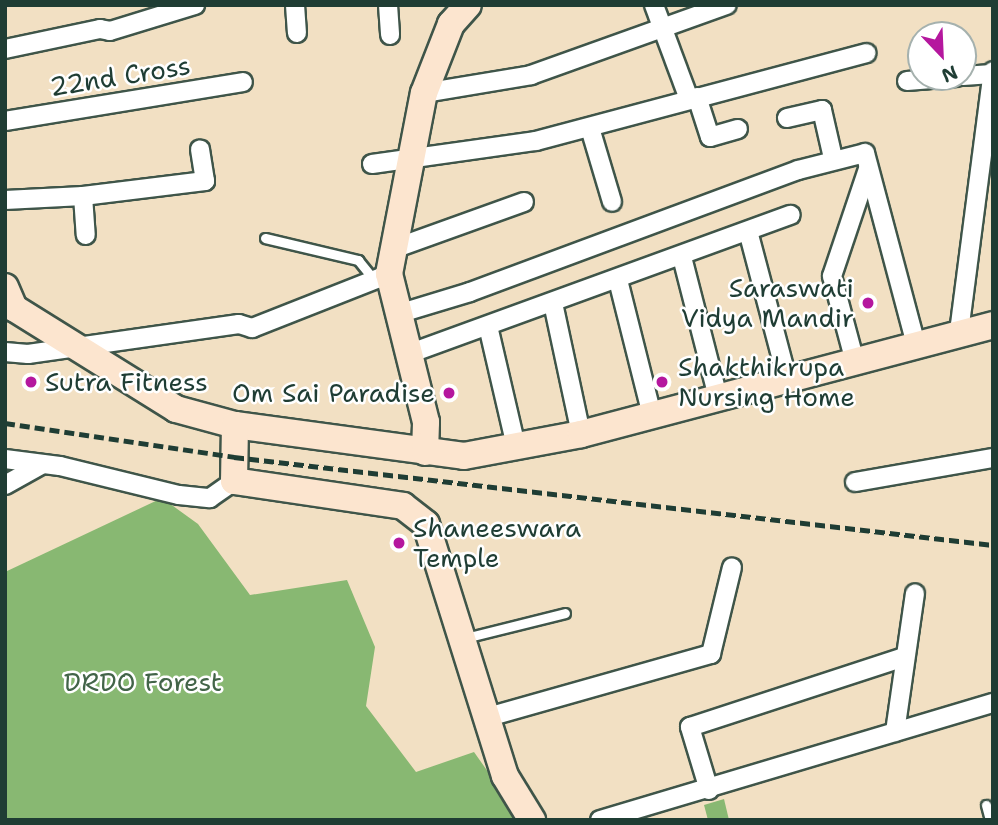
<!DOCTYPE html>
<html>
<head>
<meta charset="utf-8">
<style>
  body { margin:0 }
  #map { position:relative; width:998px; height:825px; overflow:hidden; background:#f2e0c3; font-family:"Shantell Sans",sans-serif }
  div>[style] { position:absolute }
  [style*='--x'] { left:calc(var(--x)*1px); top:calc(var(--y)*1px); width:calc(var(--w)*1px); rotate:calc(var(--a)*1deg) }
  .forest>* { inset:0; background:#88b872 }
  .roads { filter:drop-shadow(2px 0 #3f5549) drop-shadow(-2px 0 #3f5549) drop-shadow(0 2px #3f5549) drop-shadow(0 -2px #3f5549) }
  .lane>* { height:9px; margin:-4.5px; padding:0 4.5px; transform-origin:4.5px; border-radius:4.5px; background:#fff }
  .street>* { height:18px; margin:-9px; padding:0 9px; transform-origin:9px; border-radius:9px; background:#fff }
  .secondary>* { height:26px; margin:-13px; padding:0 13px; transform-origin:13px; border-radius:13px; background:#fce5cf }
  .rail>* { height:4.5px; margin-top:-2.25px; transform-origin:0; background:repeating-linear-gradient(90deg,#1f3d34 0 10px,transparent 0 15px) }
  .dots>* { width:19px; height:19px; translate:-50% -50%; box-sizing:border-box; border:4px solid #fff; border-radius:50% }
  span { translate:-50% -50%; white-space:nowrap; text-align:center; line-height:1.15; -webkit-text-stroke:5px #fff; paint-order:stroke }
  .street-label { font-size:26px; color:#1f3d34 }
  .poi-label { font-size:26px; color:#1f3d34 }
  .right { translate:-100% -50%; text-align:right }
  .left { translate:0 -50%; text-align:left }
  .park-label { font-size:26px; color:#426448 }
  .frame { position:absolute; inset:0; border:7px solid #1f3d34; pointer-events:none }
  .north { position:absolute; left:907px; top:21px; width:70px; height:70px; box-sizing:border-box; background:#fff; border:2px solid #a5b1ae; border-radius:50%; rotate:157deg; font-size:19px; font-weight:700; line-height:28px; text-align:center; color:#1f3d34 }
  .north::after { content:''; display:block; margin:auto; width:24px; height:32px; background:#b5179e; clip-path:polygon(50% 0,100% 100%,50% 72%,0 100%) }
</style>
</head>
<body>
<div id="map">
  <div class="forest">
    <i style="clip-path:polygon(162px 498px,198px 524px,250px 595px,347px 580px,375px 647px,366px 706px,416px 772px,474px 752px,522px 820px,5px 820px,5px 572px)"></i>
    <i style="clip-path:polygon(724px 799px,729px 820px,708px 820px,704px 805px)"></i>
  </div>
  <div class="roads">
    <div class="lane">
      <i style="--x:265;--y:238;--w:96;--a:13.3"></i>
      <i style="--x:358;--y:260;--w:27;--a:51"></i>
      <i style="--x:465;--y:638;--w:103;--a:-14"></i>
      <i style="--x:986;--y:805;--w:16;--a:75"></i>
    </div>
    <div class="street">
      <i style="--x:295;--y:5;--w:28;--a:86"></i>
      <i style="--x:388;--y:5;--w:30;--a:86"></i>
      <i style="--x:654;--y:5;--w:100;--a:69.6"></i>
      <i style="--x:5;--y:49;--w:97;--a:-11.9"></i>
      <i style="--x:100;--y:29;--w:10;--a:11"></i>
      <i style="--x:110;--y:31;--w:89;--a:-17"></i>
      <i style="--x:963;--y:76;--w:29;--a:-4"></i>
      <i style="--x:907;--y:81;--w:50;--a:-4.6"></i>
      <i style="--x:424;--y:93;--w:109;--a:-9.5"></i>
      <i style="--x:531;--y:75;--w:208;--a:-19.7"></i>
      <i style="--x:697;--y:97;--w:42;--a:72"></i>
      <i style="--x:710;--y:137;--w:29;--a:-16"></i>
      <i style="--x:787;--y:118;--w:36;--a:-13"></i>
      <i style="--x:822;--y:110;--w:49;--a:77.1"></i>
      <i style="--x:5;--y:121;--w:241;--a:-9.3"></i>
      <i style="--x:590;--y:128;--w:77;--a:73.4"></i>
      <i style="--x:372;--y:164;--w:166;--a:-8"></i>
      <i style="--x:536;--y:141;--w:342;--a:-14.9"></i>
      <i style="--x:83;--y:196;--w:39;--a:86"></i>
      <i style="--x:5;--y:200;--w:78;--a:-2.9"></i>
      <i style="--x:83;--y:196;--w:123;--a:-7"></i>
      <i style="--x:205;--y:181;--w:32;--a:-99"></i>
      <i style="--x:748;--y:231;--w:153;--a:75.2"></i>
      <i style="--x:396;--y:248;--w:136;--a:-19.8"></i>
      <i style="--x:682;--y:257;--w:145;--a:75.6"></i>
      <i style="--x:618;--y:280;--w:139;--a:75.9"></i>
      <i style="--x:553;--y:303;--w:134;--a:77.9"></i>
      <i style="--x:401;--y:313;--w:72;--a:-16.9"></i>
      <i style="--x:470;--y:292;--w:350;--a:-20.4"></i>
      <i style="--x:798;--y:170;--w:69;--a:-14.2"></i>
      <i style="--x:865;--y:153;--w:199;--a:75.1"></i>
      <i style="--x:488;--y:326;--w:123;--a:76.9"></i>
      <i style="--x:959;--y:332;--w:263;--a:-82.6"></i>
      <i style="--x:5;--y:352;--w:23;--a:5"></i>
      <i style="--x:28;--y:354;--w:213;--a:-8.1"></i>
      <i style="--x:239;--y:324;--w:14;--a:17"></i>
      <i style="--x:252;--y:328;--w:147;--a:-21.5"></i>
      <i style="--x:411;--y:353;--w:404;--a:-20"></i>
      <i style="--x:855;--y:362;--w:89;--a:-105"></i>
      <i style="--x:832;--y:276;--w:113;--a:-71.4"></i>
      <i style="--x:5;--y:459;--w:55;--a:7.3"></i>
      <i style="--x:60;--y:466;--w:122;--a:13.7"></i>
      <i style="--x:179;--y:495;--w:31;--a:6"></i>
      <i style="--x:210;--y:498;--w:29;--a:-35"></i>
      <i style="--x:855;--y:482;--w:140;--a:-9.9"></i>
      <i style="--x:5;--y:485;--w:43;--a:-28.9"></i>
      <i style="--x:488;--y:717;--w:232;--a:-15.8"></i>
      <i style="--x:711;--y:654;--w:89;--a:-76.4"></i>
      <i style="--x:895;--y:732;--w:140;--a:-81.8"></i>
      <i style="--x:709;--y:790;--w:66;--a:-106.8"></i>
      <i style="--x:690;--y:727;--w:225;--a:-18.1"></i>
      <i style="--x:600;--y:820;--w:410;--a:-16.6"></i>
    </div>
    <div class="secondary">
      <i style="--x:5;--y:287;--w:23;--a:67"></i>
      <i style="--x:14;--y:308;--w:191;--a:31.9"></i>
      <i style="--x:176;--y:409;--w:61;--a:15.2"></i>
      <i style="--x:235;--y:425;--w:231;--a:7.7"></i>
      <i style="--x:464;--y:456;--w:119;--a:-10.6"></i>
      <i style="--x:581;--y:434;--w:426;--a:-14.8"></i>
      <i style="--x:235;--y:425;--w:56;--a:91"></i>
      <i style="--x:234;--y:481;--w:171;--a:8.4"></i>
      <i style="--x:403;--y:506;--w:29;--a:38"></i>
      <i style="--x:426;--y:524;--w:264;--a:72.6"></i>
      <i style="--x:505;--y:776;--w:52;--a:58.5"></i>
      <i style="--x:425;--y:452;--w:30;--a:-88"></i>
      <i style="--x:426;--y:422;--w:153;--a:-104"></i>
      <i style="--x:389;--y:274;--w:184;--a:-79.1"></i>
      <i style="--x:424;--y:93;--w:74;--a:-68.6"></i>
      <i style="--x:451;--y:24;--w:25;--a:-48"></i>
    </div>
  </div>
  <div class="rail">
    <i style="--x:5;--y:423;--w:232;--a:8.4"></i>
    <i style="--x:234;--y:457;--w:764;--a:6.61"></i>
  </div>
  <div class="dots">
    <i style="left:868px;top:303px;background:#b5179e"></i>
    <i style="left:31px;top:382px;background:#b5179e"></i>
    <i style="left:662px;top:382px;background:#b5179e"></i>
    <i style="left:449px;top:393px;background:#b5179e"></i>
    <i style="left:399px;top:543px;background:#b5179e"></i>
  </div>
  <div class="street-label">
    <span style="left:120px;top:76px;rotate:-9deg">22nd Cross</span>
  </div>
  <div class="poi-label">
    <span class="right" style="left:854px;top:303px">Saraswati<br>Vidya Mandir</span>
    <span class="left" style="left:678px;top:382px">Shakthikrupa<br>Nursing Home</span>
    <span class="left" style="left:45px;top:382px">Sutra Fitness</span>
    <span class="right" style="left:435px;top:393px">Om Sai Paradise</span>
    <span class="left" style="left:413px;top:543px">Shaneeswara<br>Temple</span>
  </div>
  <div class="park-label">
    <span style="left:143px;top:682px">DRDO Forest</span>
  </div>
  <div class="frame"></div>
  <div class="north">N</div>
</div>
</body>
</html>
